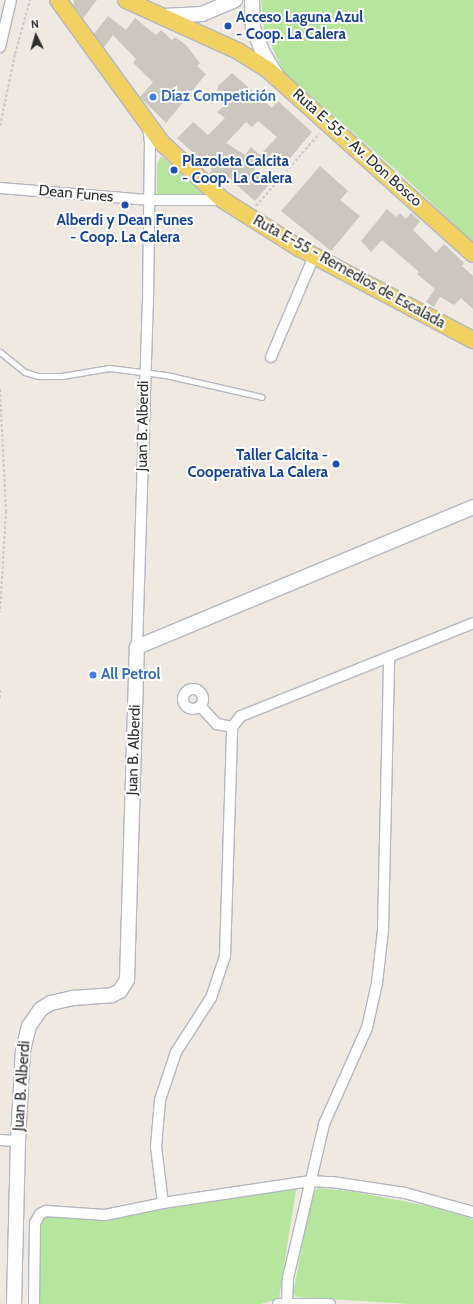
<!DOCTYPE html>
<html>
<head>
<meta charset="utf-8">
<style>
  body { margin:0 }
  #map { position:relative; width:473px; height:1304px; overflow:hidden; background:#efe9e1; font-family:Cabin,sans-serif }
  div>[style] { position:absolute }
  [style*='--x'] { left:calc(var(--x)*1px); top:calc(var(--y)*1px); width:calc(var(--w)*1px); rotate:calc(var(--a)*1deg) }
  .green>* { inset:0; background:#b6e59e }
  .building>* { inset:0; background:#cbc7bf }
  .path>* { height:2px; margin-top:-1px; transform-origin:0; background:repeating-linear-gradient(90deg,#c9c9c9 0 3px,transparent 0 5px) }
  .roads { filter:drop-shadow(1px 0 #b4b7c1) drop-shadow(-1px 0 #b4b7c1) drop-shadow(0 1px #b4b7c1) drop-shadow(0 -1px #b4b7c1) }
  .lane>* { height:5px; margin:-2.5px; padding:0 2.5px; transform-origin:2.5px; border-radius:2.5px; background:#fff }
  .street>* { height:10px; margin:-5px; padding:0 5px; transform-origin:5px; border-radius:5px; background:#fff }
  .street>.ring { margin:-5px; padding:0; box-sizing:content-box; background:none; border:10px solid #fff; border-radius:50% }
  .secondary>* { height:14px; margin:-7px; padding:0 7px; transform-origin:7px; border-radius:7px; background:#fff }
  .primary>* { height:16px; margin:-8px; padding:0 8px; transform-origin:8px; border-radius:8px; background:#f2d163 }
  .dots>* { width:11px; height:11px; translate:-50% -50%; box-sizing:border-box; border:2px solid #fff; border-radius:50% }
  span { translate:-50% -50%; white-space:nowrap; text-align:center; line-height:1.15; -webkit-text-stroke:4px #fff; paint-order:stroke }
  .transit-label { font-size:15px; color:#164399; font-weight:700 }
  .left { translate:0 -50%; text-align:left }
  .right { translate:-100% -50%; text-align:right }
  .shop-label { font-size:15px; color:#366cbe; font-weight:700 }
  .street-label { font-size:15px; color:#2e2e2e }
  .north { position:absolute; left:16px; top:16px; width:40px; height:40px; -webkit-text-stroke:3px #fff; paint-order:stroke; rotate:355deg; font-size:11px; font-weight:700; line-height:16px; text-align:center; color:#2e2e2e }
  .north::after { content:''; display:block; margin:auto; width:14px; height:18px; background:#2e2e2e; clip-path:polygon(50% 0,100% 100%,50% 72%,0 100%) }
</style>
</head>
<body>
<div id="map">
  <div class="green">
    <i style="clip-path:polygon(261px 0,473px 0,473px 242px,404px 177px,283px 71px,264px 29px)"></i>
    <i style="clip-path:polygon(161px 156px,202px 192px,202px 197px,157px 195px,157px 164px)"></i>
    <i style="clip-path:polygon(319px 1188px,356px 1192px,428px 1206px,473px 1219px,473px 1304px,410px 1304px,297px 1297px,293px 1294px,312px 1192px)"></i>
    <i style="clip-path:polygon(296px 1189px,279px 1299px,260px 1304px,39px 1304px,41px 1221px,46px 1216px,100px 1219px)"></i>
  </div>
  <div class="building">
    <i style="clip-path:polygon(74px 0,97px 0,83px 18px,74px 6px)"></i>
    <i style="clip-path:polygon(108px 16px,126px 30px,135px 18px,156px 35px,161px 30px,172px 40px,175px 37px,186px 45px,200px 63px,197px 66px,206px 74px,166px 123px,140px 97px,153px 82px,133px 63px,136px 59px,113px 35px,104px 47px,94px 34px)"></i>
    <i style="clip-path:polygon(evenodd,232px 73px,272px 108px,278px 101px,312px 132px,285px 164px,273px 153px,254px 169px,271px 182px,255px 201px,224px 174px,218px 181px,209px 173px,212px 170px,177px 138px,193px 122px,208px 135px,225px 118px,217px 112px,225px 105px,220px 100px,223px 97px,217px 91px,218px 86px,232px 73px,258px 121px,277px 137px,260px 155px,251px 147px,245px 155px,226px 143px,246px 122px,252px 127px,258px 121px)"></i>
    <i style="clip-path:polygon(320px 166px,348px 191px,340px 200px,360px 216px,331px 251px,281px 211px)"></i>
    <i style="clip-path:polygon(387px 209px,396px 217px,400px 213px,406px 219px,411px 213px,420px 221px,413px 230px,436px 253px,444px 244px,464px 263px,462px 266px,473px 276px,473px 309px,461px 298px,454px 305px,440px 297px,434px 307px,426px 302px,435px 289px,417px 274px,419px 272px,382px 240px,371px 252px,361px 241px)"></i>
  </div>
  <div class="path">
    <i style="--x:0;--y:126;--w:74;--a:-78.2"></i>
    <i style="--x:15;--y:54;--w:56;--a:-74.5"></i>
    <i style="--x:256;--y:206;--w:96;--a:-48.8"></i>
    <i style="--x:0;--y:389;--w:122;--a:87.2"></i>
    <i style="--x:6;--y:511;--w:101;--a:93.4"></i>
    <i style="--x:0;--y:690;--w:9;--a:90"></i>
  </div>
  <div class="roads">
    <div class="lane">
      <i style="--x:0;--y:352;--w:32;--a:39"></i>
      <i style="--x:25;--y:372;--w:14;--a:17"></i>
      <i style="--x:38;--y:376;--w:24;--a:0"></i>
      <i style="--x:62;--y:376;--w:48;--a:-9.7"></i>
      <i style="--x:109;--y:368;--w:57;--a:7"></i>
      <i style="--x:166;--y:375;--w:98;--a:12.9"></i>
    </div>
    <div class="street">
      <i style="--x:0;--y:47;--w:48;--a:-76.8"></i>
      <i style="--x:0;--y:188;--w:148;--a:4.6"></i>
      <i style="--x:148;--y:200;--w:75;--a:0"></i>
      <i style="--x:271;--y:357;--w:110;--a:-66.9"></i>
      <i style="--x:137;--y:647;--w:344;--a:-88.2"></i>
      <i style="--x:148;--y:303;--w:160;--a:-89.3"></i>
      <i style="--x:150;--y:143;--w:16;--a:-97"></i>
      <i class="ring" style="left:183px;top:689px;width:10px;height:10px"></i>
      <i style="--x:200;--y:706;--w:25;--a:47"></i>
      <i style="--x:217;--y:724;--w:15;--a:11"></i>
      <i style="--x:0;--y:1140;--w:18;--a:3"></i>
      <i style="--x:163;--y:1203;--w:56;--a:-97.1"></i>
      <i style="--x:156;--y:1147;--w:47;--a:-85.1"></i>
      <i style="--x:160;--y:1100;--w:51;--a:-71.6"></i>
      <i style="--x:176;--y:1052;--w:64;--a:-57.1"></i>
      <i style="--x:211;--y:998;--w:44;--a:-71.6"></i>
      <i style="--x:225;--y:956;--w:229;--a:-88.2"></i>
      <i style="--x:232;--y:727;--w:14;--a:-51"></i>
      <i style="--x:241;--y:716;--w:250;--a:-21.8"></i>
      <i style="--x:34;--y:1304;--w:81;--a:-89.3"></i>
      <i style="--x:35;--y:1223;--w:10;--a:-61"></i>
      <i style="--x:40;--y:1214;--w:7;--a:-27"></i>
      <i style="--x:46;--y:1211;--w:59;--a:3.9"></i>
      <i style="--x:105;--y:1215;--w:59;--a:-11.7"></i>
      <i style="--x:163;--y:1203;--w:149;--a:-8.5"></i>
      <i style="--x:310;--y:1181;--w:22;--a:3"></i>
      <i style="--x:332;--y:1182;--w:74;--a:8.6"></i>
      <i style="--x:405;--y:1193;--w:71;--a:15.6"></i>
      <i style="--x:278;--y:1304;--w:52;--a:0"></i>
      <i style="--x:287;--y:1304;--w:26;--a:-88"></i>
      <i style="--x:288;--y:1278;--w:158;--a:-76.8"></i>
      <i style="--x:324;--y:1124;--w:105;--a:-65.9"></i>
      <i style="--x:367;--y:1028;--w:46;--a:-77.5"></i>
      <i style="--x:377;--y:983;--w:53;--a:-83.5"></i>
      <i style="--x:383;--y:930;--w:273;--a:-88.7"></i>
    </div>
    <div class="secondary">
      <i style="--x:252;--y:0;--w:28;--a:88"></i>
      <i style="--x:253;--y:28;--w:27;--a:68"></i>
      <i style="--x:263;--y:53;--w:26;--a:59"></i>
      <i style="--x:164;--y:16;--w:38;--a:-3"></i>
      <i style="--x:202;--y:14;--w:36;--a:-23"></i>
      <i style="--x:14;--y:1304;--w:163;--a:-88.6"></i>
      <i style="--x:18;--y:1141;--w:91;--a:-86.9"></i>
      <i style="--x:23;--y:1050;--w:25;--a:-76"></i>
      <i style="--x:29;--y:1026;--w:21;--a:-55"></i>
      <i style="--x:41;--y:1009;--w:12;--a:-31"></i>
      <i style="--x:51;--y:1003;--w:23;--a:-13"></i>
      <i style="--x:73;--y:998;--w:39;--a:-4"></i>
      <i style="--x:112;--y:995;--w:9;--a:-27"></i>
      <i style="--x:120;--y:991;--w:13;--a:-58"></i>
      <i style="--x:127;--y:980;--w:333;--a:-88.3"></i>
      <i style="--x:137;--y:647;--w:364;--a:-22.6"></i>
    </div>
    <div class="primary">
      <i style="--x:58;--y:0;--w:177;--a:54"></i>
      <i style="--x:162;--y:143;--w:83;--a:43.1"></i>
      <i style="--x:223;--y:200;--w:90;--a:32.3"></i>
      <i style="--x:299;--y:248;--w:197;--a:27.9"></i>
      <i style="--x:126;--y:0;--w:123;--a:24.5"></i>
      <i style="--x:238;--y:51;--w:34;--a:32"></i>
      <i style="--x:267;--y:69;--w:277;--a:41.9"></i>
    </div>
  </div>
  <div class="dots">
    <i style="left:228px;top:26px;background:#1a4fb4"></i>
    <i style="left:153px;top:97px;background:#3f7fe0"></i>
    <i style="left:174px;top:170px;background:#1a4fb4"></i>
    <i style="left:125px;top:205px;background:#1a4fb4"></i>
    <i style="left:336px;top:464px;background:#1a4fb4"></i>
    <i style="left:93px;top:675px;background:#3f7fe0"></i>
  </div>
  <div class="transit-label">
    <span class="left" style="left:236px;top:26px">Acceso Laguna Azul<br>- Coop. La Calera</span>
    <span class="left" style="left:182px;top:170px">Plazoleta Calcita<br>- Coop. La Calera</span>
    <span style="left:125px;top:229px">Alberdi y Dean Funes<br>- Coop. La Calera</span>
    <span class="right" style="left:328px;top:464px">Taller Calcita -<br>Cooperativa La Calera</span>
  </div>
  <div class="shop-label">
    <span class="left" style="left:161px;top:97px">Díaz Competición</span>
    <span class="left" style="left:101px;top:675px">All Petrol</span>
  </div>
  <div class="street-label">
    <span style="left:357px;top:148px;rotate:42deg">Ruta E-55 - Av. Don Bosco</span>
    <span style="left:76px;top:194px;rotate:5deg">Dean Funes</span>
    <span style="left:349px;top:272px;rotate:29deg">Ruta E-55 - Remedios de Escalada</span>
    <span style="left:143px;top:426px;rotate:-89deg">Juan B. Alberdi</span>
    <span style="left:134px;top:750px;rotate:-88deg">Juan B. Alberdi</span>
    <span style="left:22px;top:1086px;rotate:-86deg">Juan B. Alberdi</span>
  </div>
  <div class="north">N</div>
</div>
</body>
</html>
